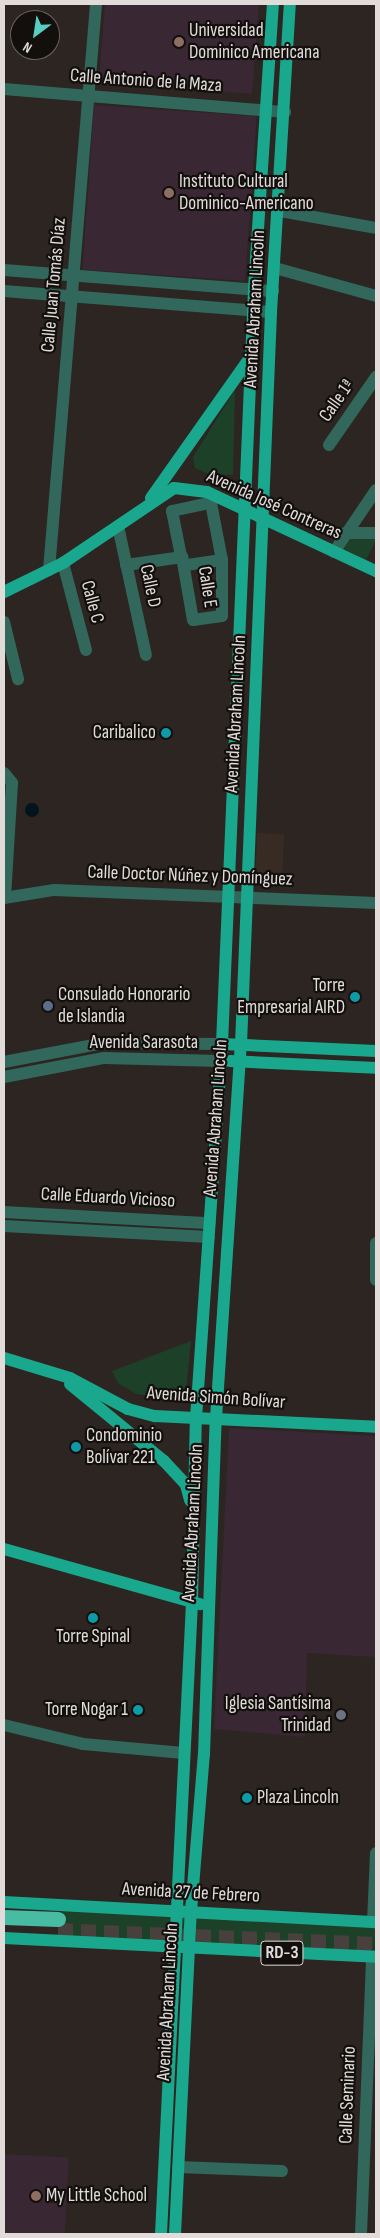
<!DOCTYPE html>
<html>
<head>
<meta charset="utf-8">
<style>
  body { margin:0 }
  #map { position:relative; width:380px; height:2238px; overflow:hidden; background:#2c2521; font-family:"Sofia Sans Condensed",sans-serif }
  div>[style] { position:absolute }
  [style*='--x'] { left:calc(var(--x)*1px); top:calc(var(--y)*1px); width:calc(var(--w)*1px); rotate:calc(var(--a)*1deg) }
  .built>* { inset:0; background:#382b23; transform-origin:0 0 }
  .education>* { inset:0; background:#392833; transform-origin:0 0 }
  .green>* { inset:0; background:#1d4028; transform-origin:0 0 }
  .water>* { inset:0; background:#02151d }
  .round { border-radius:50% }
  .highway-tunnel>* { height:15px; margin-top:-7.5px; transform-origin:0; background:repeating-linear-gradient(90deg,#47403d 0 15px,transparent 0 23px) }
  .minor>* { height:12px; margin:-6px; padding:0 6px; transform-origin:6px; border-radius:6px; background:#31685b }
  .major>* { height:12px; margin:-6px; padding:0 6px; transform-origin:6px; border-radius:6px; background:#19a88d }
  .highway>* { height:15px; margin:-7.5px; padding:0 7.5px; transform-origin:7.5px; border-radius:7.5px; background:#48bca2 }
  .dots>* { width:14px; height:14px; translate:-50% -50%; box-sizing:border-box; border:2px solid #120f0d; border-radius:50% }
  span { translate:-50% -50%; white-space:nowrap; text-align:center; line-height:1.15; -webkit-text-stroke:4.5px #120f0d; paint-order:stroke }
  .shield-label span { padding:1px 4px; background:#120f0d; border:1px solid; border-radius:4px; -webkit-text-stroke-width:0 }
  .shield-label { font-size:18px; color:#e1dcda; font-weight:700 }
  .poi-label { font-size:19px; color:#e1dcda }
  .left { translate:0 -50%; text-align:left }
  .right { translate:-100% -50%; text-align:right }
  .street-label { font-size:19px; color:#e1dcda }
  .frame { position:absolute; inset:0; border:5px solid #e1dcda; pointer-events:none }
  .north { position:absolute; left:10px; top:10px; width:50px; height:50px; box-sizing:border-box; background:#120f0d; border:1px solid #65615f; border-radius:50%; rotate:211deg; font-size:14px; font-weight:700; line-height:20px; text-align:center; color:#e1dcda }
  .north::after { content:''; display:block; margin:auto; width:18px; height:22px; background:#57cec1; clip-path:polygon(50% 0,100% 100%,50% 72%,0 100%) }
</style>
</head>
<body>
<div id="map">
  <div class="built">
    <i style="left:257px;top:833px;width:27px;height:43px;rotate:2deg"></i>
  </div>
  <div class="education">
    <i style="clip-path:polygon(105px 4px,259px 4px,252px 94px,99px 81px)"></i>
    <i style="left:94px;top:105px;width:163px;height:165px;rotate:4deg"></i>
    <i style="clip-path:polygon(229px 1428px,376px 1436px,376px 1657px,307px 1653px,305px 1737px,214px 1729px)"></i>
    <i style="left:4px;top:2154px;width:65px;height:80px;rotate:3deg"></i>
  </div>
  <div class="green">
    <i style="clip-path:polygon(235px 390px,233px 475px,209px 474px,195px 468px,193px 457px)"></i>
    <i style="clip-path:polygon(346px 538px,376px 538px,376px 540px,366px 560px,342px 548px)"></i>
    <i style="clip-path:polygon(191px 1341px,185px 1400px,136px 1394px,118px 1383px,112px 1371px)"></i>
    <i style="left:63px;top:1909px;width:313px;height:29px;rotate:3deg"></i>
  </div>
  <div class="water">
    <i class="round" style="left:25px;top:803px;width:14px;height:14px"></i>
  </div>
  <div class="highway-tunnel">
    <i style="--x:58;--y:1930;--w:318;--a:2.5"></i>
  </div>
  <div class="minor">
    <i style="--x:4;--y:89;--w:282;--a:4.7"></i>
    <i style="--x:280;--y:211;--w:97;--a:10"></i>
    <i style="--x:275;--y:268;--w:105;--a:15.5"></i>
    <i style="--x:4;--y:270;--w:270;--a:4.5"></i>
    <i style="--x:4;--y:291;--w:268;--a:4.5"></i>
    <i style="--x:329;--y:445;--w:83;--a:-55.3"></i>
    <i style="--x:118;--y:526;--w:132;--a:77.8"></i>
    <i style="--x:345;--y:533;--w:31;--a:0"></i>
    <i style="--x:334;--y:552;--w:75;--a:-55.9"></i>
    <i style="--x:181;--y:556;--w:46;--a:-101.3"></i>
    <i style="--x:172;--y:511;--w:40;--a:-12"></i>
    <i style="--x:211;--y:503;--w:58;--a:79.1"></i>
    <i style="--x:222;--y:560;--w:37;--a:172"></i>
    <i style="--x:63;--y:563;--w:90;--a:75.2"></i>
    <i style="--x:126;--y:565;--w:57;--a:-8.1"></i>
    <i style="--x:182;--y:557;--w:64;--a:80.1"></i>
    <i style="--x:193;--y:620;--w:29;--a:-8"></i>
    <i style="--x:222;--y:616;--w:56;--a:-90"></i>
    <i style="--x:49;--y:570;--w:568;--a:-85.25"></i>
    <i style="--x:4;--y:622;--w:59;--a:76.2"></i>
    <i style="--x:4;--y:773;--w:13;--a:51"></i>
    <i style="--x:12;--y:783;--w:115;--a:93.5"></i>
    <i style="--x:4;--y:898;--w:51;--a:-9.1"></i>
    <i style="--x:54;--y:890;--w:322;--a:2.3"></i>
    <i style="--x:4;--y:1062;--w:102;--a:-10.8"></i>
    <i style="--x:104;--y:1043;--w:118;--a:0.5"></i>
    <i style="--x:4;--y:1077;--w:102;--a:-10.8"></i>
    <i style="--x:104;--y:1058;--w:116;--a:1.5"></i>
    <i style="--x:4;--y:1212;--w:206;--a:3.1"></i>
    <i style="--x:4;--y:1226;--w:205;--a:3.1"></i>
    <i style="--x:376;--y:1243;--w:37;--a:90"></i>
    <i style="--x:4;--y:1725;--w:81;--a:13.5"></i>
    <i style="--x:83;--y:1744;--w:101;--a:5.1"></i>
    <i style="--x:373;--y:1922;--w:69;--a:-87.5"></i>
    <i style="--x:178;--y:2167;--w:104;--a:2.2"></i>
    <i style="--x:361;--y:2234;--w:277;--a:-87.7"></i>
  </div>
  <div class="major">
    <i style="--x:151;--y:498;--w:175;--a:-54.8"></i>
    <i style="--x:4;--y:592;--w:66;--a:-26.2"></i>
    <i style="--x:63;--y:563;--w:134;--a:-34"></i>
    <i style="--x:174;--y:488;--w:33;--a:7"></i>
    <i style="--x:207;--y:492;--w:187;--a:25.1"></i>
    <i style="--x:222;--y:1044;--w:154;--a:2.6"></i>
    <i style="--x:230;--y:1061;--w:146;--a:2.7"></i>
    <i style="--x:4;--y:1358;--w:69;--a:16.9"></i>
    <i style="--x:70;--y:1378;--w:66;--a:28.1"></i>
    <i style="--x:128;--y:1409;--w:28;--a:15"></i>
    <i style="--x:155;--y:1416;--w:221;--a:2.8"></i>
    <i style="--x:70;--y:1384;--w:122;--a:39.3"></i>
    <i style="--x:164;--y:1461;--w:33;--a:47"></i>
    <i style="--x:186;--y:1485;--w:16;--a:75"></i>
    <i style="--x:4;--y:1549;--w:204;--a:15.7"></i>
    <i style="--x:4;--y:1902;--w:373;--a:3.1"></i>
    <i style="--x:4;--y:1938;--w:372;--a:2.9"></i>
    <i style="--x:161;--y:2234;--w:633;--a:-87.19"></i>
    <i style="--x:192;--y:1602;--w:184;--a:-88.8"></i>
    <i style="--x:196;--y:1418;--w:375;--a:-86"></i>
    <i style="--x:222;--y:1044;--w:756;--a:-87.57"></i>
    <i style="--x:254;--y:289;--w:286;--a:-86.2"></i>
    <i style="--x:175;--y:2234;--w:323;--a:-87.2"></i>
    <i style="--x:191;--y:1911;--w:158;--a:-85.3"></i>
    <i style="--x:204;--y:1754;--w:336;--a:-88"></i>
    <i style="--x:216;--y:1418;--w:375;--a:-86.2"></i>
    <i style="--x:241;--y:1044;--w:733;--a:-87.65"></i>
    <i style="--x:271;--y:312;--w:309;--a:-86.5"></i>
  </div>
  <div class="highway">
    <i style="--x:4;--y:1917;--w:54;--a:2.1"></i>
  </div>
  <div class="dots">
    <i style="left:179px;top:42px;background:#8d6e63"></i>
    <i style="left:169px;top:193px;background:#8d6e63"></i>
    <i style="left:166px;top:733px;background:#0f9aa8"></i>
    <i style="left:355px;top:997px;background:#0f9aa8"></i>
    <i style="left:48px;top:1006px;background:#5c6f8a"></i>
    <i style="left:76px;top:1447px;background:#0f9aa8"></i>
    <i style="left:93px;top:1618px;background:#0f9aa8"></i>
    <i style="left:138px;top:1710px;background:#0f9aa8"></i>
    <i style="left:341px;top:1715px;background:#6b7280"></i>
    <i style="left:247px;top:1798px;background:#0f9aa8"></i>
    <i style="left:36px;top:2196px;background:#8d6e63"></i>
  </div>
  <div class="shield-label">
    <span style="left:282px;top:1953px">RD-3</span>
  </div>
  <div class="poi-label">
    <span class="left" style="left:189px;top:42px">Universidad<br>Dominico Americana</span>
    <span class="left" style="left:179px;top:193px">Instituto Cultural<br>Dominico-Americano</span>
    <span class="right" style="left:156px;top:733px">Caribalico</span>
    <span class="right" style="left:345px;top:997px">Torre<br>Empresarial AIRD</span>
    <span class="left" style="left:58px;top:1006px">Consulado Honorario<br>de Islandia</span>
    <span class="left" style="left:86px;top:1447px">Condominio<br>Bolívar 221</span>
    <span style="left:93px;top:1637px">Torre Spinal</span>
    <span class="right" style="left:331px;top:1715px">Iglesia Santísima<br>Trinidad</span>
    <span class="right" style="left:128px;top:1710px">Torre Nogar 1</span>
    <span class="left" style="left:257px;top:1798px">Plaza Lincoln</span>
    <span class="left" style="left:46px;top:2196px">My Little School</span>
  </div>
  <div class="street-label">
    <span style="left:146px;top:81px;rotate:4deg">Calle Antonio de la Maza</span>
    <span style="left:54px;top:285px;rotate:-85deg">Calle Juan Tomás Díaz</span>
    <span style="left:255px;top:309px;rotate:-87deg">Avenida Abraham Lincoln</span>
    <span style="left:337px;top:401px;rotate:-55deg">Calle 1ª</span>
    <span style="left:274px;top:505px;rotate:24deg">Avenida José Contreras</span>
    <span style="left:150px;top:586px;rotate:78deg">Calle D</span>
    <span style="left:207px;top:587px;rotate:81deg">Calle E</span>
    <span style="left:92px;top:602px;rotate:75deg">Calle C</span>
    <span style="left:236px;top:714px;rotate:-87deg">Avenida Abraham Lincoln</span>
    <span style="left:190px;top:876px;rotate:2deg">Calle Doctor Núñez y Domínguez</span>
    <span style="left:144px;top:1043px">Avenida Sarasota</span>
    <span style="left:216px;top:1118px;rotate:-86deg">Avenida Abraham Lincoln</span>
    <span style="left:108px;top:1198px;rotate:3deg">Calle Eduardo Vicioso</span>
    <span style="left:216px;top:1398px;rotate:4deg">Avenida Simón Bolívar</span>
    <span style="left:193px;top:1523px;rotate:-87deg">Avenida Abraham Lincoln</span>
    <span style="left:191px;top:1893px;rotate:3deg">Avenida 27 de Febrero</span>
    <span style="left:168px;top:2002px;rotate:-87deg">Avenida Abraham Lincoln</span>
    <span style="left:348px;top:2095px;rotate:-88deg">Calle Seminario</span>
  </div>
  <div class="frame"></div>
  <div class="north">N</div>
</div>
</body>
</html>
